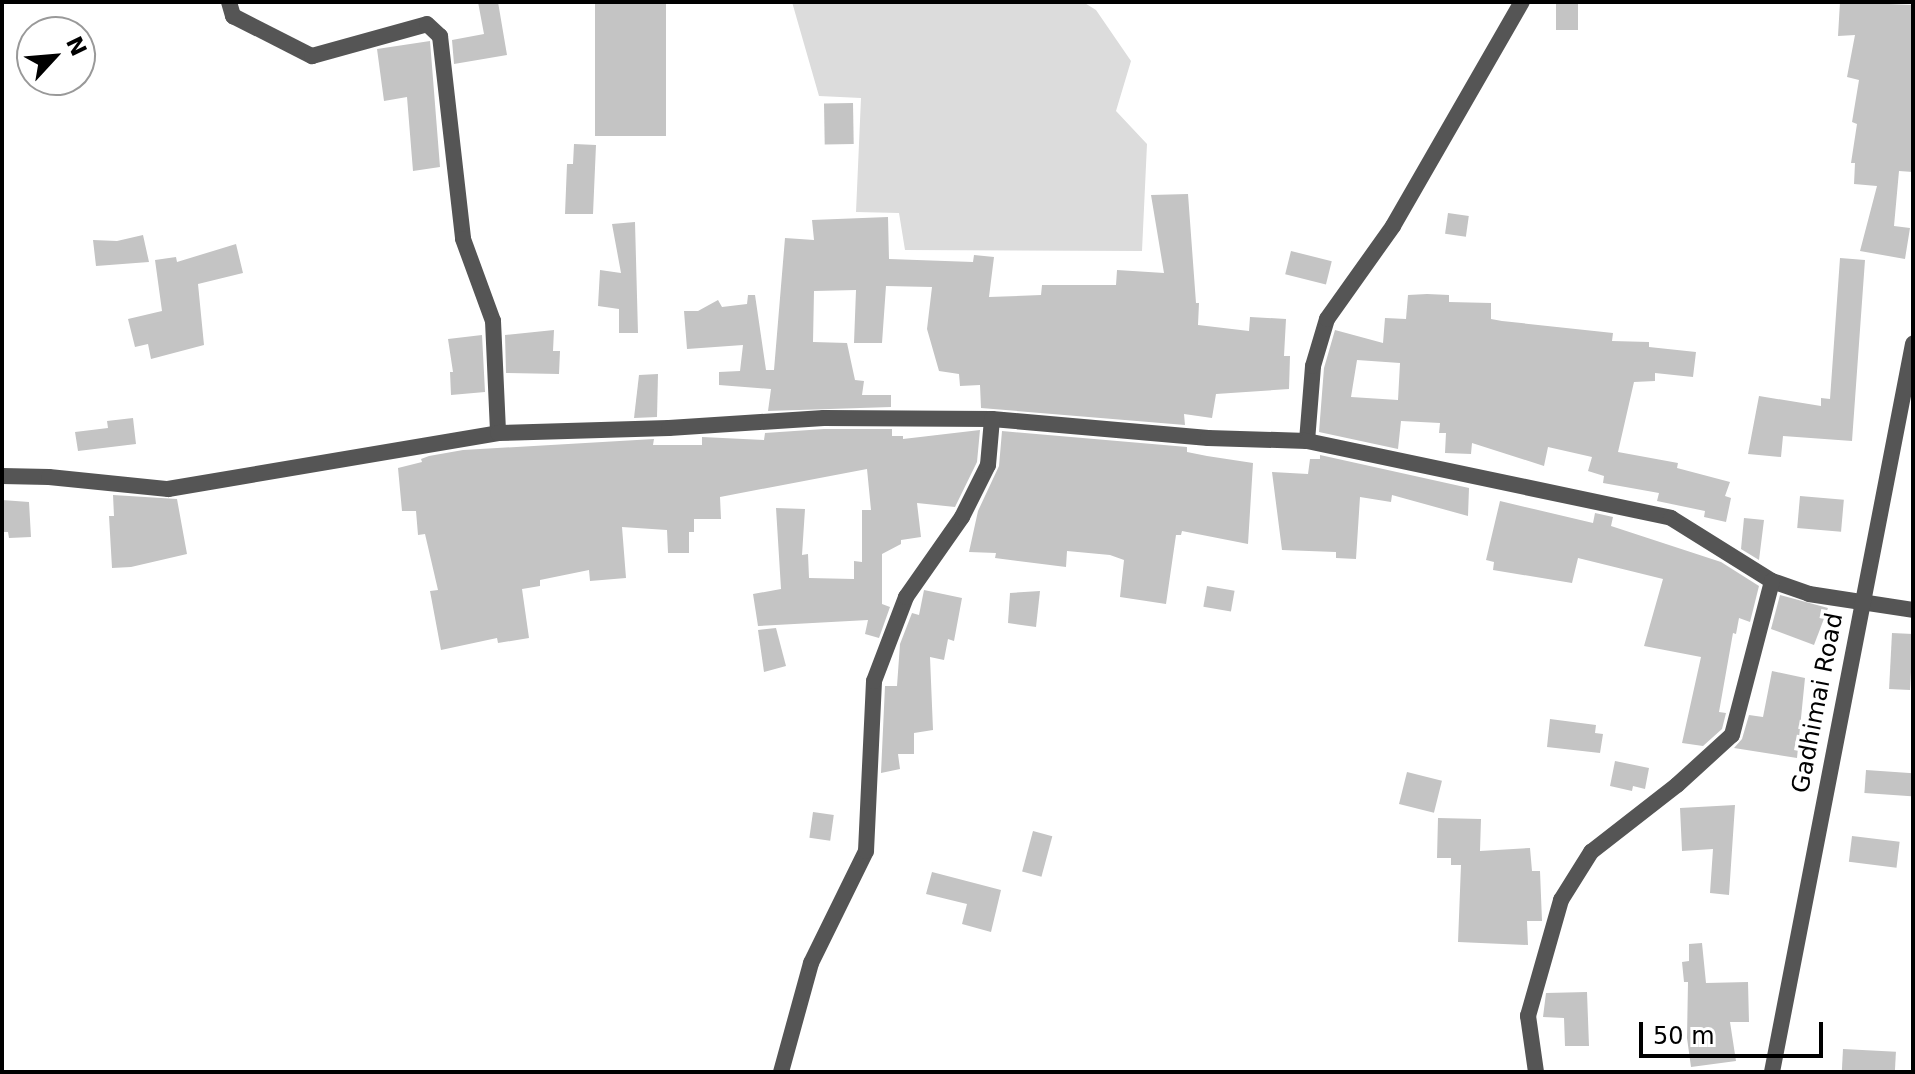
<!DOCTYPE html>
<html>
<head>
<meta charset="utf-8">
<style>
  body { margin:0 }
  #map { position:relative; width:1915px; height:1074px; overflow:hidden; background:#fff; font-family:"DejaVu Sans",sans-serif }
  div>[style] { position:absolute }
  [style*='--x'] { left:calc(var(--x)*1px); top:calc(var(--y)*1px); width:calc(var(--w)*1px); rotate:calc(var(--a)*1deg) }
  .green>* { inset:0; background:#dcdcdc }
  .building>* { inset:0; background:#c4c4c4; transform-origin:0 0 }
  .minor>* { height:16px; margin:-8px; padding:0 8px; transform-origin:8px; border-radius:8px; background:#555 }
  .tertiary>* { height:16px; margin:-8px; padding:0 8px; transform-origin:8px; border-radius:8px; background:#555 }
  span { translate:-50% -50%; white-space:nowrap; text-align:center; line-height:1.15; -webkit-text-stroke:7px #fff; paint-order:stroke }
  .street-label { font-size:24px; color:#000 }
  .frame { position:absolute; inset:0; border:4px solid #000; pointer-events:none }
  .north { position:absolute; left:16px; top:16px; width:80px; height:80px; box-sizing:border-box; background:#fff; border:2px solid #999; border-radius:50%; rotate:64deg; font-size:22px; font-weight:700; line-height:32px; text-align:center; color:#000 }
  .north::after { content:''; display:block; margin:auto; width:28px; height:36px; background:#000; clip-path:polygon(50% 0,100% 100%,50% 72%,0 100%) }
  .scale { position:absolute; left:1639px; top:1022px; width:184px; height:36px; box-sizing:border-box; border:4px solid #000; border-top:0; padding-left:10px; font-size:24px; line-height:28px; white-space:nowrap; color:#000; -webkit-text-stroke:6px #fff; paint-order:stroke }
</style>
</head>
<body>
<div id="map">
  <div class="green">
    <i style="clip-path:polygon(792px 2px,1083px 2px,1096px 10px,1131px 61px,1116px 111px,1147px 144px,1142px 251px,905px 250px,899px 213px,856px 212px,861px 98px,819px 96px)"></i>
  </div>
  <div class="building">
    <i style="clip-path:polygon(478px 2px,498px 2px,507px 55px,454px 64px,452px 40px,484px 34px)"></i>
    <i style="left:595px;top:2px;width:71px;height:134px"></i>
    <i style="left:1556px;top:2px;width:22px;height:28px"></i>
    <i style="clip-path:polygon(1840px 2px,1913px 5px,1913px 172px,1899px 171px,1894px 226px,1910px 228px,1905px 259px,1860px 251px,1877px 186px,1854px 184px,1855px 163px,1851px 163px,1857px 124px,1852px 122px,1859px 80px,1847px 77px,1855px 35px,1838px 36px)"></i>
    <i style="clip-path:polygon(430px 41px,440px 167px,413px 171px,407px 97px,384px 101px,377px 49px)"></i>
    <i style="left:853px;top:103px;width:41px;height:29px;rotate:89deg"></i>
    <i style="clip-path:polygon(574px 144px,596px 145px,593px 214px,565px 214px,567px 164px,573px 164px)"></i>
    <i style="clip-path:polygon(1188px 194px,1196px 303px,1199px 303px,1198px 325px,1249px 331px,1250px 317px,1286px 319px,1284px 356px,1290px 356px,1289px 389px,1216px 394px,1212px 418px,1184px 414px,1185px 425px,981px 408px,980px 385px,960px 386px,959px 374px,939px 371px,927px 329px,932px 287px,886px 286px,882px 343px,854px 343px,856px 290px,814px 291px,813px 342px,847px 343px,855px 380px,864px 381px,862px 395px,891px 395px,891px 407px,768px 411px,771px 389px,719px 385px,719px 372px,740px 371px,743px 345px,687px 349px,684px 311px,698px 311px,718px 300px,722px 307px,747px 304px,748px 295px,755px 295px,766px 370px,774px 370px,785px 238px,814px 240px,812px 220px,888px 217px,889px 259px,973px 262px,974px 255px,994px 257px,989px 297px,1041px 295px,1042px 285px,1116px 285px,1117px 270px,1164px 273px,1151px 195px)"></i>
    <i style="left:1448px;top:213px;width:21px;height:21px;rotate:8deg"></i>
    <i style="clip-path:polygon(635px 222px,638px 333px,619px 333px,619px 309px,598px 306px,600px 270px,621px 273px,612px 224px)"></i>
    <i style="clip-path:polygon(143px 235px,149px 262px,96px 266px,93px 240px,117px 241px)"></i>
    <i style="clip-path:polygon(236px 244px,243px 273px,198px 284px,204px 345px,151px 359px,148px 344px,135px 347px,128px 319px,162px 311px,155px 260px,176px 257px,177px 262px)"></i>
    <i style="left:1291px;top:251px;width:42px;height:24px;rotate:14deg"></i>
    <i style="clip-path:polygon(1840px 258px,1865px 260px,1852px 441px,1783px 436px,1781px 457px,1748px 454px,1759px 396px,1821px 406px,1821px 398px,1830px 399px)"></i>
    <i style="clip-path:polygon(evenodd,1427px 294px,1449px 295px,1449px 302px,1491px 303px,1491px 319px,1502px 321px,1613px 333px,1612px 341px,1649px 342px,1649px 347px,1696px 352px,1693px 377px,1655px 373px,1655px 381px,1634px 382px,1618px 452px,1678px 463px,1677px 468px,1730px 482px,1725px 496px,1731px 498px,1726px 522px,1704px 517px,1705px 511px,1657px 501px,1659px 493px,1603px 483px,1604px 476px,1588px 471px,1592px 457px,1548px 447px,1544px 466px,1472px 443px,1471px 454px,1445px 453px,1446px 433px,1439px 433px,1440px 423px,1401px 421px,1398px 449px,1319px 432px,1324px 368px,1335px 330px,1383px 343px,1385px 318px,1406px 319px,1408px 295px,1427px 294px,1357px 360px,1400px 363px,1398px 400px,1351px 397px,1357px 360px)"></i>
    <i style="clip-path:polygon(554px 330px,553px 351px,560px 351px,559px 374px,506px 373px,505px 335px)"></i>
    <i style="clip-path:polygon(482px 335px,485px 392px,451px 395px,450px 372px,453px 372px,448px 339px)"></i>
    <i style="clip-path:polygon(658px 374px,657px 417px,634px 418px,639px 375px)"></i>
    <i style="clip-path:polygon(133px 418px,136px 444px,78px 451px,75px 432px,108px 428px,107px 421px)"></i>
    <i style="clip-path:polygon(824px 429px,892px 429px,892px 436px,903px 436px,903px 439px,980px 430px,977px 462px,955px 507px,917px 503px,921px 537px,901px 540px,901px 544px,882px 554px,882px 604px,890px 607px,879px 638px,865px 634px,868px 620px,758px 626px,753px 594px,781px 589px,776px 508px,805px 509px,802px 555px,808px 554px,809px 578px,854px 579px,854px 561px,862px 562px,862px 510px,871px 510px,867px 469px,720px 497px,721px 519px,694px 519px,694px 532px,689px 532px,689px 553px,668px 553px,667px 530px,622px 527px,626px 578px,590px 581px,589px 570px,540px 580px,540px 586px,522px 589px,529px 638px,498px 643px,497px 638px,441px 650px,430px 591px,438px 590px,425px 534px,418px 535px,416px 511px,402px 511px,398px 468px,422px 462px,421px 459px,429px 456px,463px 450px,654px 439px,653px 445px,702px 445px,702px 437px,764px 440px,765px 433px)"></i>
    <i style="clip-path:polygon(1002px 431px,1187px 447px,1187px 452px,1207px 456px,1253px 463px,1248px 544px,1182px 531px,1181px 535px,1176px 535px,1166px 604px,1120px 597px,1124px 560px,1110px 555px,1067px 551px,1066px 567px,995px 558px,996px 553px,969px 552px,978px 511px,999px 466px)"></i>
    <i style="clip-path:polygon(1320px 455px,1469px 488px,1468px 516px,1392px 495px,1391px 502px,1360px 497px,1356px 559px,1336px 558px,1336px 552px,1282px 550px,1272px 472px,1308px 474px,1310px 459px,1320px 459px)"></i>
    <i style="clip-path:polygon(113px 495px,177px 499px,187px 554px,131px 567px,112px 568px,109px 516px,114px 516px)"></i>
    <i style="left:1800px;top:496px;width:44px;height:32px;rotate:5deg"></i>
    <i style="clip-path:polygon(2px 500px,29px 502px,31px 537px,9px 538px,8px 532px,2px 532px)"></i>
    <i style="clip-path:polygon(1500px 501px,1593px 523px,1595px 513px,1613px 517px,1611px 526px,1721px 562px,1759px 586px,1750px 622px,1739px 618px,1736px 634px,1733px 633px,1719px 712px,1726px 713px,1722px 729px,1703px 746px,1682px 743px,1701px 657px,1644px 646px,1663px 579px,1578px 558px,1572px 583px,1493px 570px,1494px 562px,1486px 560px)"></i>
    <i style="clip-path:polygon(1744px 518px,1764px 520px,1759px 560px,1741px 549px)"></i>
    <i style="left:1207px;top:586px;width:28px;height:21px;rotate:10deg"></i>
    <i style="clip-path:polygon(924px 590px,962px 598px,954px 641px,948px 639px,944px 660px,930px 657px,933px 730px,914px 733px,914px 754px,898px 754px,900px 769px,881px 773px,885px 686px,897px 686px,900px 644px,912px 613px,919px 615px)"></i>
    <i style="clip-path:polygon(1040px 591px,1036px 627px,1008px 623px,1010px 593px)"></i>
    <i style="clip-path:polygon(1780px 595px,1828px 608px,1814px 645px,1771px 629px)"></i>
    <i style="clip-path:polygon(776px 628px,786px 666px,764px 672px,758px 630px)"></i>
    <i style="left:1892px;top:633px;width:21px;height:56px;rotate:3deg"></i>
    <i style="clip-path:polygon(1772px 671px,1805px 678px,1797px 758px,1734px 748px,1742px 739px,1749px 715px,1763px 717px)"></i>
    <i style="clip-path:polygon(1550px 719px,1596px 725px,1595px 733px,1603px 734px,1600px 753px,1547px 747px)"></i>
    <i style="clip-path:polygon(1615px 761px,1649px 768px,1645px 789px,1633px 786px,1632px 791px,1610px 786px)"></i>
    <i style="left:1866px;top:770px;width:47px;height:23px;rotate:4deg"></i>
    <i style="left:1407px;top:772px;width:36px;height:33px;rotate:14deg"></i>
    <i style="clip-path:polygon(1735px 805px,1729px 895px,1710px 893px,1713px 849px,1682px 851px,1680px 808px)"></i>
    <i style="left:813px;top:812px;width:21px;height:26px;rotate:8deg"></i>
    <i style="clip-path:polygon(1438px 818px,1481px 819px,1480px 851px,1530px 848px,1532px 871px,1540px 871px,1542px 921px,1527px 921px,1528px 945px,1458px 942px,1461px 865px,1451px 865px,1451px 858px,1437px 858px)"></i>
    <i style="left:1033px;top:831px;width:20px;height:42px;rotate:15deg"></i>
    <i style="left:1852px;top:836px;width:48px;height:26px;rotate:7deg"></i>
    <i style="clip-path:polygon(932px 872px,1001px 890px,991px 932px,962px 924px,967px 904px,926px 894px)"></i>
    <i style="clip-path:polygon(1702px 943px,1706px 983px,1748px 982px,1749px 1022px,1730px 1022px,1736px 1061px,1691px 1067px,1687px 1038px,1688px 982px,1684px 982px,1682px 962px,1689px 961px,1689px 944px)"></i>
    <i style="clip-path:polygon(1587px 992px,1589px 1046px,1565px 1046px,1564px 1018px,1543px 1017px,1546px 993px)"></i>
    <i style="left:1843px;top:1049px;width:53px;height:23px;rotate:3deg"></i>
  </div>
  <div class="minor">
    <i style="--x:229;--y:2;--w:15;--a:74"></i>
    <i style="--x:233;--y:16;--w:89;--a:26.9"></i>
    <i style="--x:312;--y:56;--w:119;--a:-15.5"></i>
    <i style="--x:427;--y:24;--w:18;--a:43"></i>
    <i style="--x:440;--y:36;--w:204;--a:83.5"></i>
    <i style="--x:463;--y:239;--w:87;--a:69.9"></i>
    <i style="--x:493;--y:321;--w:112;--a:87.4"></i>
    <i style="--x:1307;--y:441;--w:75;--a:-85.4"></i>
    <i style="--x:1313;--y:366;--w:49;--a:-73.4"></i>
    <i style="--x:1327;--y:319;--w:114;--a:-54.6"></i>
    <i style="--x:1393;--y:226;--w:258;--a:-60.1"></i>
    <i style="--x:2;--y:476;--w:47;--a:1.2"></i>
    <i style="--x:49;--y:477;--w:120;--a:5.8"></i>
    <i style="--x:168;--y:489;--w:335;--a:-9.6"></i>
    <i style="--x:498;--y:433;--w:171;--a:-1.7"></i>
    <i style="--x:669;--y:428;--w:155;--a:-3.7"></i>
    <i style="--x:824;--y:418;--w:168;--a:0.3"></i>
    <i style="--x:992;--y:419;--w:217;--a:5"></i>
    <i style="--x:1208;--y:438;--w:99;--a:1.7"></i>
    <i style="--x:1307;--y:441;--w:372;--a:11.9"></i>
    <i style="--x:1671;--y:518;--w:119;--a:32"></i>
    <i style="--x:1772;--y:581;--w:39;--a:19"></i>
    <i style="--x:1809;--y:594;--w:105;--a:8.7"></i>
    <i style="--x:781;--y:1072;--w:113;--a:-74.6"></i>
    <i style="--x:811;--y:963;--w:125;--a:-63.8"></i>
    <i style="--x:866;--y:851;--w:170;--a:-87.3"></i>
    <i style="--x:874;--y:681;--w:90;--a:-69.1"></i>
    <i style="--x:906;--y:597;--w:98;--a:-55"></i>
    <i style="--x:962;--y:517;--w:58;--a:-63.4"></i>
    <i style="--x:988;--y:465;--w:46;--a:-85"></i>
    <i style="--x:1536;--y:1072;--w:57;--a:-98.1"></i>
    <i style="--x:1528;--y:1016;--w:121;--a:-74.1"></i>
    <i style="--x:1561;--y:900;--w:57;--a:-58"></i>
    <i style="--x:1591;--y:852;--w:109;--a:-37.9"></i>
    <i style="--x:1677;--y:785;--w:74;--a:-42.3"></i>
    <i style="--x:1732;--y:735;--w:159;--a:-75.4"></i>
  </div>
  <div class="tertiary">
    <i style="--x:1772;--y:1072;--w:742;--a:-79.04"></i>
  </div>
  <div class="street-label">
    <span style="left:1818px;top:703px;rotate:-79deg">Gadhimai Road</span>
  </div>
  <div class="frame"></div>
  <div class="north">N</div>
  <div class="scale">50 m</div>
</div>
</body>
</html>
